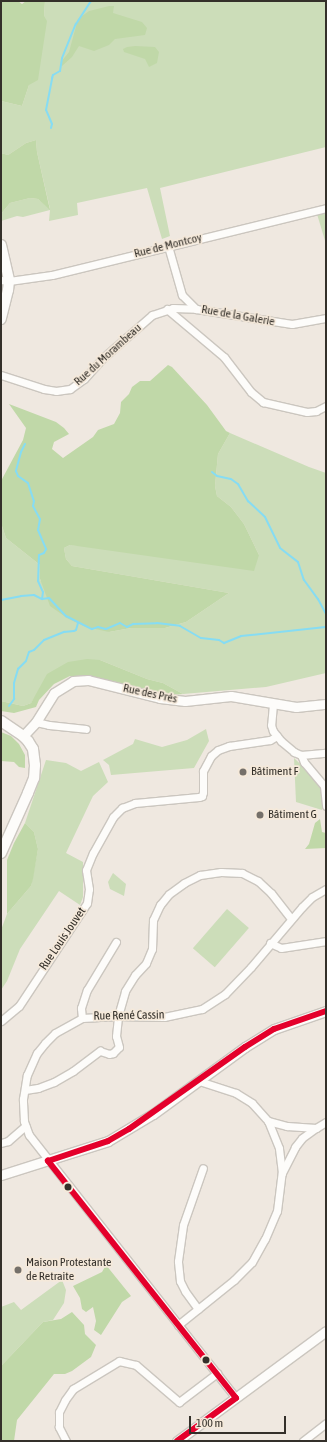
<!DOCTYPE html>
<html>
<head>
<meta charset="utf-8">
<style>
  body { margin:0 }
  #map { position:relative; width:327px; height:1442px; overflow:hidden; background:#efe8e0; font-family:"Asap Condensed",sans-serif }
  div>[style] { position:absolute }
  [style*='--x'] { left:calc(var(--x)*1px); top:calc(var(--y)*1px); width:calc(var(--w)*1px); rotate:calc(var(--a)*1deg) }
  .green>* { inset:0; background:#ccddb9; transform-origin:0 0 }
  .forest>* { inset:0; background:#c0d8a8 }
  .stream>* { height:2px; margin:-1px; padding:0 1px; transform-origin:1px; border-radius:1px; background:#86dcf3 }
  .roads { filter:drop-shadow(1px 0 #cbc6bf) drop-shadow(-1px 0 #cbc6bf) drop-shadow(0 1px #cbc6bf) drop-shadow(0 -1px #cbc6bf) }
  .minor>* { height:7px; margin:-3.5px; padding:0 3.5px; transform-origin:3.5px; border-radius:3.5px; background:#fdfcfa }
  .tertiary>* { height:9px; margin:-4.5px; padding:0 4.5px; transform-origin:4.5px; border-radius:4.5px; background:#fdfcfa }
  .secondary>* { height:10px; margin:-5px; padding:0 5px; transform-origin:5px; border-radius:5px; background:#fdfcfa }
  .bus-1>* { height:6px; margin:-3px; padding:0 3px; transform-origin:3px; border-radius:3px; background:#e4002b }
  .dots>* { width:11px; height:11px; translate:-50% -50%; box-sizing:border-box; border:2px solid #f5e9da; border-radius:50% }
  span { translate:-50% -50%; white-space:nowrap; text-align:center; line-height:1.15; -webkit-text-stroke:3.5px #f5e9da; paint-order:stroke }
  .street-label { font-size:12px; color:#34302a }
  .poi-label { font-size:12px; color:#34302a }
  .left { translate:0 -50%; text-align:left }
  .frame { position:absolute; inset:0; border:2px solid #34302a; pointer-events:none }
  .scale { position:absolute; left:189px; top:1416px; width:97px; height:18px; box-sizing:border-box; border:2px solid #34302a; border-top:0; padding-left:5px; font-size:12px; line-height:14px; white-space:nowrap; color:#34302a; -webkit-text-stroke:3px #f5e9da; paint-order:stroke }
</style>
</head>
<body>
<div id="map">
  <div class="green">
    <i style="clip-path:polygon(45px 1px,326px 1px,326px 147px,160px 188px,170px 236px,162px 239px,147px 188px,77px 203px,78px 215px,49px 221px,50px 210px,23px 217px,17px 216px,1px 221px,1px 214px,10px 203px,30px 198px,38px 199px,50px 209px,37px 152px,36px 140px,26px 143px,8px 155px,1px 153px,1px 101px,22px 106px,29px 85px,44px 16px)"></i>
    <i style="clip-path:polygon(326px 212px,326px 244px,317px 214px)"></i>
    <i style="clip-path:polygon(230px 433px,309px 467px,326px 473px,326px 673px,266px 687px,183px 694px,163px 683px,147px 679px,100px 660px,39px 691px,31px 703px,23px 706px,1px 701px,1px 523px,6px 538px,40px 565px,40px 580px,109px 632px,131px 628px,165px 628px,186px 622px,229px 593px,72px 566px,66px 559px,64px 548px,70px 545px,259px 555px,244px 524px,231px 507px,217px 496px,215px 486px,218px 454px)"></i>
    <i style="clip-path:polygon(206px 729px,209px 741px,194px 768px,111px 775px,109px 765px,103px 760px,133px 744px,135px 739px,162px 747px,187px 740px)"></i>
    <i style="clip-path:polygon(294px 758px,315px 778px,323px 790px,322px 810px,296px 802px)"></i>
    <i style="clip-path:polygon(46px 760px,66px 763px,81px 771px,99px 762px,108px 782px,93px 796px,66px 853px,83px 862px,83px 897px,80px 905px,59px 891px,20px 949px,7px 981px,1px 990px,1px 930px,7px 914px,31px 886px,38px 849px,34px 832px,25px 823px)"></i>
    <i style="clip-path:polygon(113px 873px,126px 884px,124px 896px,110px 889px,108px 882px)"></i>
    <i style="left:227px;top:909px;width:29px;height:52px;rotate:41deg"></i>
    <i style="clip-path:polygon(62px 1280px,66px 1290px,64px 1303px,53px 1320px,43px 1322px,1px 1366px,1px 1307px,14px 1302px,21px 1310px)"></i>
  </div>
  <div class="forest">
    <i style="clip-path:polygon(1px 1px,18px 1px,22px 4px,26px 1px,45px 1px,44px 16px,47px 21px,38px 80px,29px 85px,22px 106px,1px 101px)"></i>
    <i style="clip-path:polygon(109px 6px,114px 6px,113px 13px,142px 22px,147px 28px,145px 35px,115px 39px,109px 45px,94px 51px,79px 46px,72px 57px,62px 66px,61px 62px,69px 52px,78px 19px,89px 11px)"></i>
    <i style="clip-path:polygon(135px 46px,155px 47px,159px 52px,157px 63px,149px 67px,145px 59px,124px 52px,123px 49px,127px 47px)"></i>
    <i style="clip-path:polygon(36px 140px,37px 152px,50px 210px,38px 199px,30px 198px,10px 203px,1px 214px,1px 153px,8px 155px,26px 143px)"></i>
    <i style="clip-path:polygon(168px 365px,172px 367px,207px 405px,226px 431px,230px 433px,218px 454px,215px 486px,217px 496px,231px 507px,244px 524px,259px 555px,254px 571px,70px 545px,64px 548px,66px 559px,72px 566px,229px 593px,186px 622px,165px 628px,131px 628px,109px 632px,86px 627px,67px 618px,50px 606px,40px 579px,40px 565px,6px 538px,1px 523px,1px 481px,23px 440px,26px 428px,9px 404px,56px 422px,64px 428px,69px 434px,54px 442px,52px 449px,63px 458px,93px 437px,98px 430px,114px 424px,120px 413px,121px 402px,129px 394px,132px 387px,140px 381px,150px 381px)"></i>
    <i style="clip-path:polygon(87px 659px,100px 660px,147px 679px,163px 683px,183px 694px,172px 695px,94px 677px,70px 676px,54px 684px,39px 700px,36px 707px,14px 713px,1px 711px,1px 701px,23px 706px,31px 703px,47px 674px,68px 662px)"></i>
    <i style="clip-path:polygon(1px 732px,11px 736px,19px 744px,25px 755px,25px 768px,19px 767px,14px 762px,1px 761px)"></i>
    <i style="clip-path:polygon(320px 819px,322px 832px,326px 833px,326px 848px,305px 849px,309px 844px,315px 823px)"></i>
    <i style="clip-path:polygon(25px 823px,34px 832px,38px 849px,33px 879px,31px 886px,7px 914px,7px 860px,14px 843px)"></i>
    <i style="clip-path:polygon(106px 1265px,131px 1296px,122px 1302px,101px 1335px,94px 1330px,96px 1321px,93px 1307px,86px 1312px,82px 1309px,80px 1298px,73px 1286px,102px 1272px)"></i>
    <i style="clip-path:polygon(72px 1312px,84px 1325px,85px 1334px,96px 1345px,91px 1357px,72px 1371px,65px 1374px,54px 1374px,17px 1420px,14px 1441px,1px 1441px,1px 1366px,43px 1322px,61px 1319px)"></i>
  </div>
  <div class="stream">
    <i style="--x:51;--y:128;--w:4;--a:-76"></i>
    <i style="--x:52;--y:124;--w:15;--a:-113"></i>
    <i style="--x:46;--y:110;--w:33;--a:-79"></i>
    <i style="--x:52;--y:78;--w:3;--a:-72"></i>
    <i style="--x:53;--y:75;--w:8;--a:-30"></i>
    <i style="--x:60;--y:71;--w:13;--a:-81"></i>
    <i style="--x:62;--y:58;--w:37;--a:-68"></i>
    <i style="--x:76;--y:24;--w:27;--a:-57"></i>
    <i style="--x:25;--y:444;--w:9;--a:117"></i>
    <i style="--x:21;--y:452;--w:20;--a:105"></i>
    <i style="--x:16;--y:471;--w:5;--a:68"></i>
    <i style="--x:18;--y:476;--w:12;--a:35"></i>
    <i style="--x:28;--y:483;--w:19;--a:72"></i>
    <i style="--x:34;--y:501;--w:5;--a:101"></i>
    <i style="--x:33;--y:506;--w:15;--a:62"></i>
    <i style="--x:40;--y:519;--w:11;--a:100"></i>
    <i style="--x:38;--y:530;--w:21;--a:67"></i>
    <i style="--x:46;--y:549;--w:4;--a:117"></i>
    <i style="--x:44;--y:553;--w:5;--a:158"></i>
    <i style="--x:39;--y:555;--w:26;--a:92"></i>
    <i style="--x:38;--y:581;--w:12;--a:66"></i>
    <i style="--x:43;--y:592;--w:7;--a:98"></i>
    <i style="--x:212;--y:472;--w:6;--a:39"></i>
    <i style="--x:217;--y:476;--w:14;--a:12"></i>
    <i style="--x:231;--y:479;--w:9;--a:36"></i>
    <i style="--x:238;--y:484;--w:20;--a:60"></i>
    <i style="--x:248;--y:501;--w:23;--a:43"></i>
    <i style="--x:265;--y:517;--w:34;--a:64"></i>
    <i style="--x:280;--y:548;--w:23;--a:38"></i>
    <i style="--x:298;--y:562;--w:19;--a:72"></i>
    <i style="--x:304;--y:580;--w:24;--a:54"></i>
    <i style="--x:318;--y:599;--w:17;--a:62"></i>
    <i style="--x:1;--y:600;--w:20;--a:-11"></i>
    <i style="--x:21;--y:596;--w:13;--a:-4"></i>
    <i style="--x:34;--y:595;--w:9;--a:27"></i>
    <i style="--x:42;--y:599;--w:7;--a:-8"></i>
    <i style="--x:49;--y:598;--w:25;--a:47"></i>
    <i style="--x:66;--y:616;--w:29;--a:27"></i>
    <i style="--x:92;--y:629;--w:6;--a:-18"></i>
    <i style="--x:98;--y:627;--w:8;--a:14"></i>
    <i style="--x:106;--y:629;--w:15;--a:-23"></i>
    <i style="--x:120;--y:623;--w:8;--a:30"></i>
    <i style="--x:127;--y:627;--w:7;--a:-27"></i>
    <i style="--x:133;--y:624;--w:24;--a:-2"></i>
    <i style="--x:157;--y:623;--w:23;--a:7"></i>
    <i style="--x:180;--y:626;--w:24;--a:30"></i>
    <i style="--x:201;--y:638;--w:18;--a:6"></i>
    <i style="--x:219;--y:640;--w:6;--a:31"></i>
    <i style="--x:224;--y:643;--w:18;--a:-22"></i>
    <i style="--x:241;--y:636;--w:85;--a:-6"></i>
    <i style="--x:9;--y:706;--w:9;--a:-54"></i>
    <i style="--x:14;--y:699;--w:16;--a:-90"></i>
    <i style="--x:14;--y:683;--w:15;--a:-74"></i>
    <i style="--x:18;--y:669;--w:11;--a:-45"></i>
    <i style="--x:26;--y:661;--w:9;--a:-72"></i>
    <i style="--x:29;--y:652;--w:5;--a:-22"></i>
    <i style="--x:34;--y:650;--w:14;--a:-45"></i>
    <i style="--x:44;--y:640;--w:22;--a:-22"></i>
    <i style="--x:64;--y:632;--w:10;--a:-6"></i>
    <i style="--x:74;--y:631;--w:2;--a:-27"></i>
    <i style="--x:76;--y:630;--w:7;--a:-74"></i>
  </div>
  <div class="roads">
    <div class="minor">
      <i style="--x:168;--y:246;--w:51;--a:74.1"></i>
      <i style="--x:182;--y:295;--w:20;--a:45"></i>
      <i style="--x:196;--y:309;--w:97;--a:8.9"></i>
      <i style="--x:292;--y:324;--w:35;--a:-10"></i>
      <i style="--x:1;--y:280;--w:8;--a:7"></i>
      <i style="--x:9;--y:281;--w:43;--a:-7.9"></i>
      <i style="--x:52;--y:275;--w:282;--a:-13.7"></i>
      <i style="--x:167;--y:309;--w:75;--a:40.1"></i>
      <i style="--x:224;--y:357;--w:44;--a:52.4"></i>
      <i style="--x:251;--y:392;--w:16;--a:40"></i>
      <i style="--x:263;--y:402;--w:45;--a:12.8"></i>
      <i style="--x:307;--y:412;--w:9;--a:-6"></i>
      <i style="--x:316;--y:411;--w:11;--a:-27"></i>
      <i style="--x:1;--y:375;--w:45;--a:18"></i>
      <i style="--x:44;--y:389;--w:12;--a:9"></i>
      <i style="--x:56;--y:391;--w:14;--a:-8"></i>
      <i style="--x:70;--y:389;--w:17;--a:-36"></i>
      <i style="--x:84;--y:379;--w:30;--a:-48"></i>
      <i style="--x:104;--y:357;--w:64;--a:-41.2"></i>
      <i style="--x:152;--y:315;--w:22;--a:-18"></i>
      <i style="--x:173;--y:308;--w:23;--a:2"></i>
      <i style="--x:273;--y:704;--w:21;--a:95"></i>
      <i style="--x:271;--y:725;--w:6;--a:72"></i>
      <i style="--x:273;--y:731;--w:13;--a:51"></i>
      <i style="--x:281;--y:741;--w:17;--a:40"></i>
      <i style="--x:294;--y:752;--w:8;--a:23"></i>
      <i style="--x:301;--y:755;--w:25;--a:-5"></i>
      <i style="--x:36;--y:722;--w:13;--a:13"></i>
      <i style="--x:49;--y:725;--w:37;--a:6"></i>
      <i style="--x:301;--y:755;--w:8;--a:67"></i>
      <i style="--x:304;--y:762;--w:31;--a:50"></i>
      <i style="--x:324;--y:786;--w:20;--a:84"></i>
      <i style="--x:270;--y:943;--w:12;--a:24"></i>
      <i style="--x:281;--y:948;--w:46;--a:-8.8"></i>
      <i style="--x:82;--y:1018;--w:10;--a:-96"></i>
      <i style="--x:81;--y:1008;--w:19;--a:-72"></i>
      <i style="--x:87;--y:990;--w:56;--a:-58.9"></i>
      <i style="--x:1;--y:1021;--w:23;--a:-40"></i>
      <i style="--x:19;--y:1006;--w:123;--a:-56.6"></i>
      <i style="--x:87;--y:903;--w:14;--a:-82"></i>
      <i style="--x:89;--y:889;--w:19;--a:-99"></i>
      <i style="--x:86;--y:870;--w:18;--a:-68"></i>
      <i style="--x:93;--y:853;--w:41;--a:-60.9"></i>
      <i style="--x:113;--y:817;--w:13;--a:-45"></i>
      <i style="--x:122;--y:808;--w:14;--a:-21"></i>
      <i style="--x:135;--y:803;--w:64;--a:-5.4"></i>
      <i style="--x:199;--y:797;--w:3;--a:-18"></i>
      <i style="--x:202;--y:796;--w:4;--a:-76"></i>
      <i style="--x:203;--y:792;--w:21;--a:-90"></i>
      <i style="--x:203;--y:771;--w:17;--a:-62"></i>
      <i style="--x:211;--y:756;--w:9;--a:-41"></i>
      <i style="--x:218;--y:750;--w:12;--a:-20"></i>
      <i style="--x:229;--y:746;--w:41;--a:-8.3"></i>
      <i style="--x:270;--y:740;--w:8;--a:-30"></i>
      <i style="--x:25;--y:1090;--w:13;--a:-9"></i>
      <i style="--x:38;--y:1088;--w:17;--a:-21"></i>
      <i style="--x:54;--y:1082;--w:22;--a:-30"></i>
      <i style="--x:73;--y:1071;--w:34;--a:-37"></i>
      <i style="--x:100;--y:1051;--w:9;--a:18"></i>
      <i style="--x:109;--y:1054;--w:4;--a:-14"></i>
      <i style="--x:113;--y:1053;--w:8;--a:-45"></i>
      <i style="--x:119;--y:1047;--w:11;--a:-105"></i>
      <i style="--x:116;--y:1036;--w:20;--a:-84"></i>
      <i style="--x:118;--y:1016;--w:26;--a:-74"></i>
      <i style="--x:125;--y:991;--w:19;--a:-58"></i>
      <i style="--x:135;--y:975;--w:16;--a:-47"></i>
      <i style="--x:146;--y:963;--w:15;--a:-67"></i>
      <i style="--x:152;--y:949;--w:29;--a:-88"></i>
      <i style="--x:153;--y:920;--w:17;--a:-65"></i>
      <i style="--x:160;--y:905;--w:14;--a:-51"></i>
      <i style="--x:169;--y:894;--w:19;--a:-36"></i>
      <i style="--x:184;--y:883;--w:18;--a:-27"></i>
      <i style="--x:200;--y:875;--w:21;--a:-8"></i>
      <i style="--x:221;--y:872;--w:21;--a:3"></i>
      <i style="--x:242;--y:873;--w:18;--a:27"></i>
      <i style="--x:258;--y:881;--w:18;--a:43"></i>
      <i style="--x:271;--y:893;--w:33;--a:52"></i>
      <i style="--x:268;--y:1121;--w:20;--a:15"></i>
      <i style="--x:287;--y:1126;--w:29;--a:4"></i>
      <i style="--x:316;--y:1128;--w:12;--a:-31"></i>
      <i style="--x:1;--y:1143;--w:7;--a:-16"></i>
      <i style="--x:8;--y:1141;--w:23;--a:-41"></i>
      <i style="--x:282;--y:1173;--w:29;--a:-63"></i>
      <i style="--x:295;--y:1147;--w:11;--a:-52"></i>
      <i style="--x:302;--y:1138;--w:17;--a:-36"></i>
      <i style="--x:198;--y:1309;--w:22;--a:-126"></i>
      <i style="--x:185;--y:1291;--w:11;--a:-117"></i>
      <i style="--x:180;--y:1281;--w:20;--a:-96"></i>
      <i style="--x:178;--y:1261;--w:36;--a:-82"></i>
      <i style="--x:183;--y:1225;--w:60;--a:-70.7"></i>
      <i style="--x:178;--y:1325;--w:72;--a:-38.8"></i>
      <i style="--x:234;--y:1280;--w:25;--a:-45"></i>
      <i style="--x:252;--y:1262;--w:26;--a:-61"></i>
      <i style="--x:265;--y:1239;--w:30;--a:-67"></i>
      <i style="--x:277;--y:1211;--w:38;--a:-83"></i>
      <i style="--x:282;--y:1173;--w:25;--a:-97"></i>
      <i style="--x:279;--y:1148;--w:29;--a:-112"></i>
      <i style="--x:268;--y:1121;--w:24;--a:-132"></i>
      <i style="--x:252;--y:1103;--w:19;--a:-148"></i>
      <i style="--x:236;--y:1093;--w:38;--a:-162"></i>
      <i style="--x:236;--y:1398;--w:335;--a:-128.2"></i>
      <i style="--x:29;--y:1135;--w:15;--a:-110"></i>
      <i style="--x:24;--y:1121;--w:22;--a:-93"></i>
      <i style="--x:23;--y:1099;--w:24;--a:-81"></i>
      <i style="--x:27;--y:1075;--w:24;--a:-66"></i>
      <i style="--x:37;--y:1053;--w:13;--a:-51"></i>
      <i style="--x:45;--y:1043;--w:14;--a:-45"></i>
      <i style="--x:55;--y:1033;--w:31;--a:-29"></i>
      <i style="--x:82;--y:1018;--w:36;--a:-3"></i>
      <i style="--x:118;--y:1016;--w:46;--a:1.2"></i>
      <i style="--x:164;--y:1017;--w:39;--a:-12"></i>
      <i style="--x:202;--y:1009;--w:27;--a:-33"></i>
      <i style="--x:225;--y:994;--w:37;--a:-46"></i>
      <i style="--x:251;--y:967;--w:79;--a:-49.6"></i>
      <i style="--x:302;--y:907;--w:14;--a:-45"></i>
      <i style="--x:312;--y:897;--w:16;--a:-30"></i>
      <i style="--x:66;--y:1441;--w:16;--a:-117"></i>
      <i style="--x:59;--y:1427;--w:15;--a:-90"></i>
      <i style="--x:59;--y:1412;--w:13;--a:-63"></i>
      <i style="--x:65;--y:1400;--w:14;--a:-54"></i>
      <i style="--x:73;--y:1389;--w:54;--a:-31.3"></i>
      <i style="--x:119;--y:1361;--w:17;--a:13"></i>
      <i style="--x:136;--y:1365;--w:57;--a:40.7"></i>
      <i style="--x:179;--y:1402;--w:48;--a:-37.3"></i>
      <i style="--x:303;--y:1441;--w:29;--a:-38"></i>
    </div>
    <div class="tertiary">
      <i style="--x:23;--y:736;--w:19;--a:-47"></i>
      <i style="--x:36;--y:722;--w:34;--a:-58"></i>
      <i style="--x:54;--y:693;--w:22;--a:-32"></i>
      <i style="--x:73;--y:681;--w:15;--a:-4"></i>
      <i style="--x:88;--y:680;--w:74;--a:14"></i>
      <i style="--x:160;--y:698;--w:25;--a:7"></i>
      <i style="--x:185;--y:701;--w:46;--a:-6.2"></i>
      <i style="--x:231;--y:696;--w:66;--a:9.6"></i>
      <i style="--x:296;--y:707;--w:30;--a:-6"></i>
      <i style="--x:1;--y:1175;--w:112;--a:-17.6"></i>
      <i style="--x:108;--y:1141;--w:52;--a:-31"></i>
      <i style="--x:153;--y:1114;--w:114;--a:-36.1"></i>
      <i style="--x:245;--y:1047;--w:34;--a:-32"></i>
      <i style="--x:274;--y:1029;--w:55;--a:-19.1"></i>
      <i style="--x:177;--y:1441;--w:185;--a:-36.4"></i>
    </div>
    <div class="secondary">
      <i style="--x:1;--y:245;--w:37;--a:77"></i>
      <i style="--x:9;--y:281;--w:9;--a:96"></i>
      <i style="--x:8;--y:290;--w:30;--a:104"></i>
      <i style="--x:1;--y:721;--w:27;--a:34"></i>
      <i style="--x:23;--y:736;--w:7;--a:45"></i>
      <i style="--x:28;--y:741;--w:9;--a:58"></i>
      <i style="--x:33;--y:749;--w:16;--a:83"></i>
      <i style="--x:35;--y:765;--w:13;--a:94"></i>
      <i style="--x:34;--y:778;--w:16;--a:112"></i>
      <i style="--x:28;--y:793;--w:66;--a:114.2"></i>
    </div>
  </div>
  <div class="bus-1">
    <i style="--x:177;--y:1441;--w:73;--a:-36.1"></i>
    <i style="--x:236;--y:1398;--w:303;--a:-128.4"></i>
    <i style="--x:48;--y:1161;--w:63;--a:-18.4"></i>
    <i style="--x:108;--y:1141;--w:24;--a:-30"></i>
    <i style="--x:129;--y:1129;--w:142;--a:-35.3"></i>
    <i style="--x:245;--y:1047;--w:34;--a:-32"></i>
    <i style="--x:274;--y:1029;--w:55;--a:-19.1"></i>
  </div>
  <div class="dots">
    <i style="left:243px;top:772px;background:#75706a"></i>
    <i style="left:260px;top:815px;background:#75706a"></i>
    <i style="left:68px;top:1187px;background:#34302a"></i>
    <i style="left:18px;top:1270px;background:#75706a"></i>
    <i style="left:206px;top:1360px;background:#34302a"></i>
  </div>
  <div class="street-label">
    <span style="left:168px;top:246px;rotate:-14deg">Rue de Montcoy</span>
    <span style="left:238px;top:316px;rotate:10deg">Rue de la Galerie</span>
    <span style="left:108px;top:355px;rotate:-42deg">Rue du Morambeau</span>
    <span style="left:150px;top:694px;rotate:12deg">Rue des Prés</span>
    <span style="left:63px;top:939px;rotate:-56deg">Rue Louis Jouvet</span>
    <span style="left:129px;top:1016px;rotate:-1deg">Rue René Cassin</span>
  </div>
  <div class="poi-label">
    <span class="left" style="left:251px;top:772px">Bâtiment F</span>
    <span class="left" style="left:268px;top:815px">Bâtiment G</span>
    <span class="left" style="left:26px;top:1270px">Maison Protestante<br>de Retraite</span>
  </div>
  <div class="frame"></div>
  <div class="scale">100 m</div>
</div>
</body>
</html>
